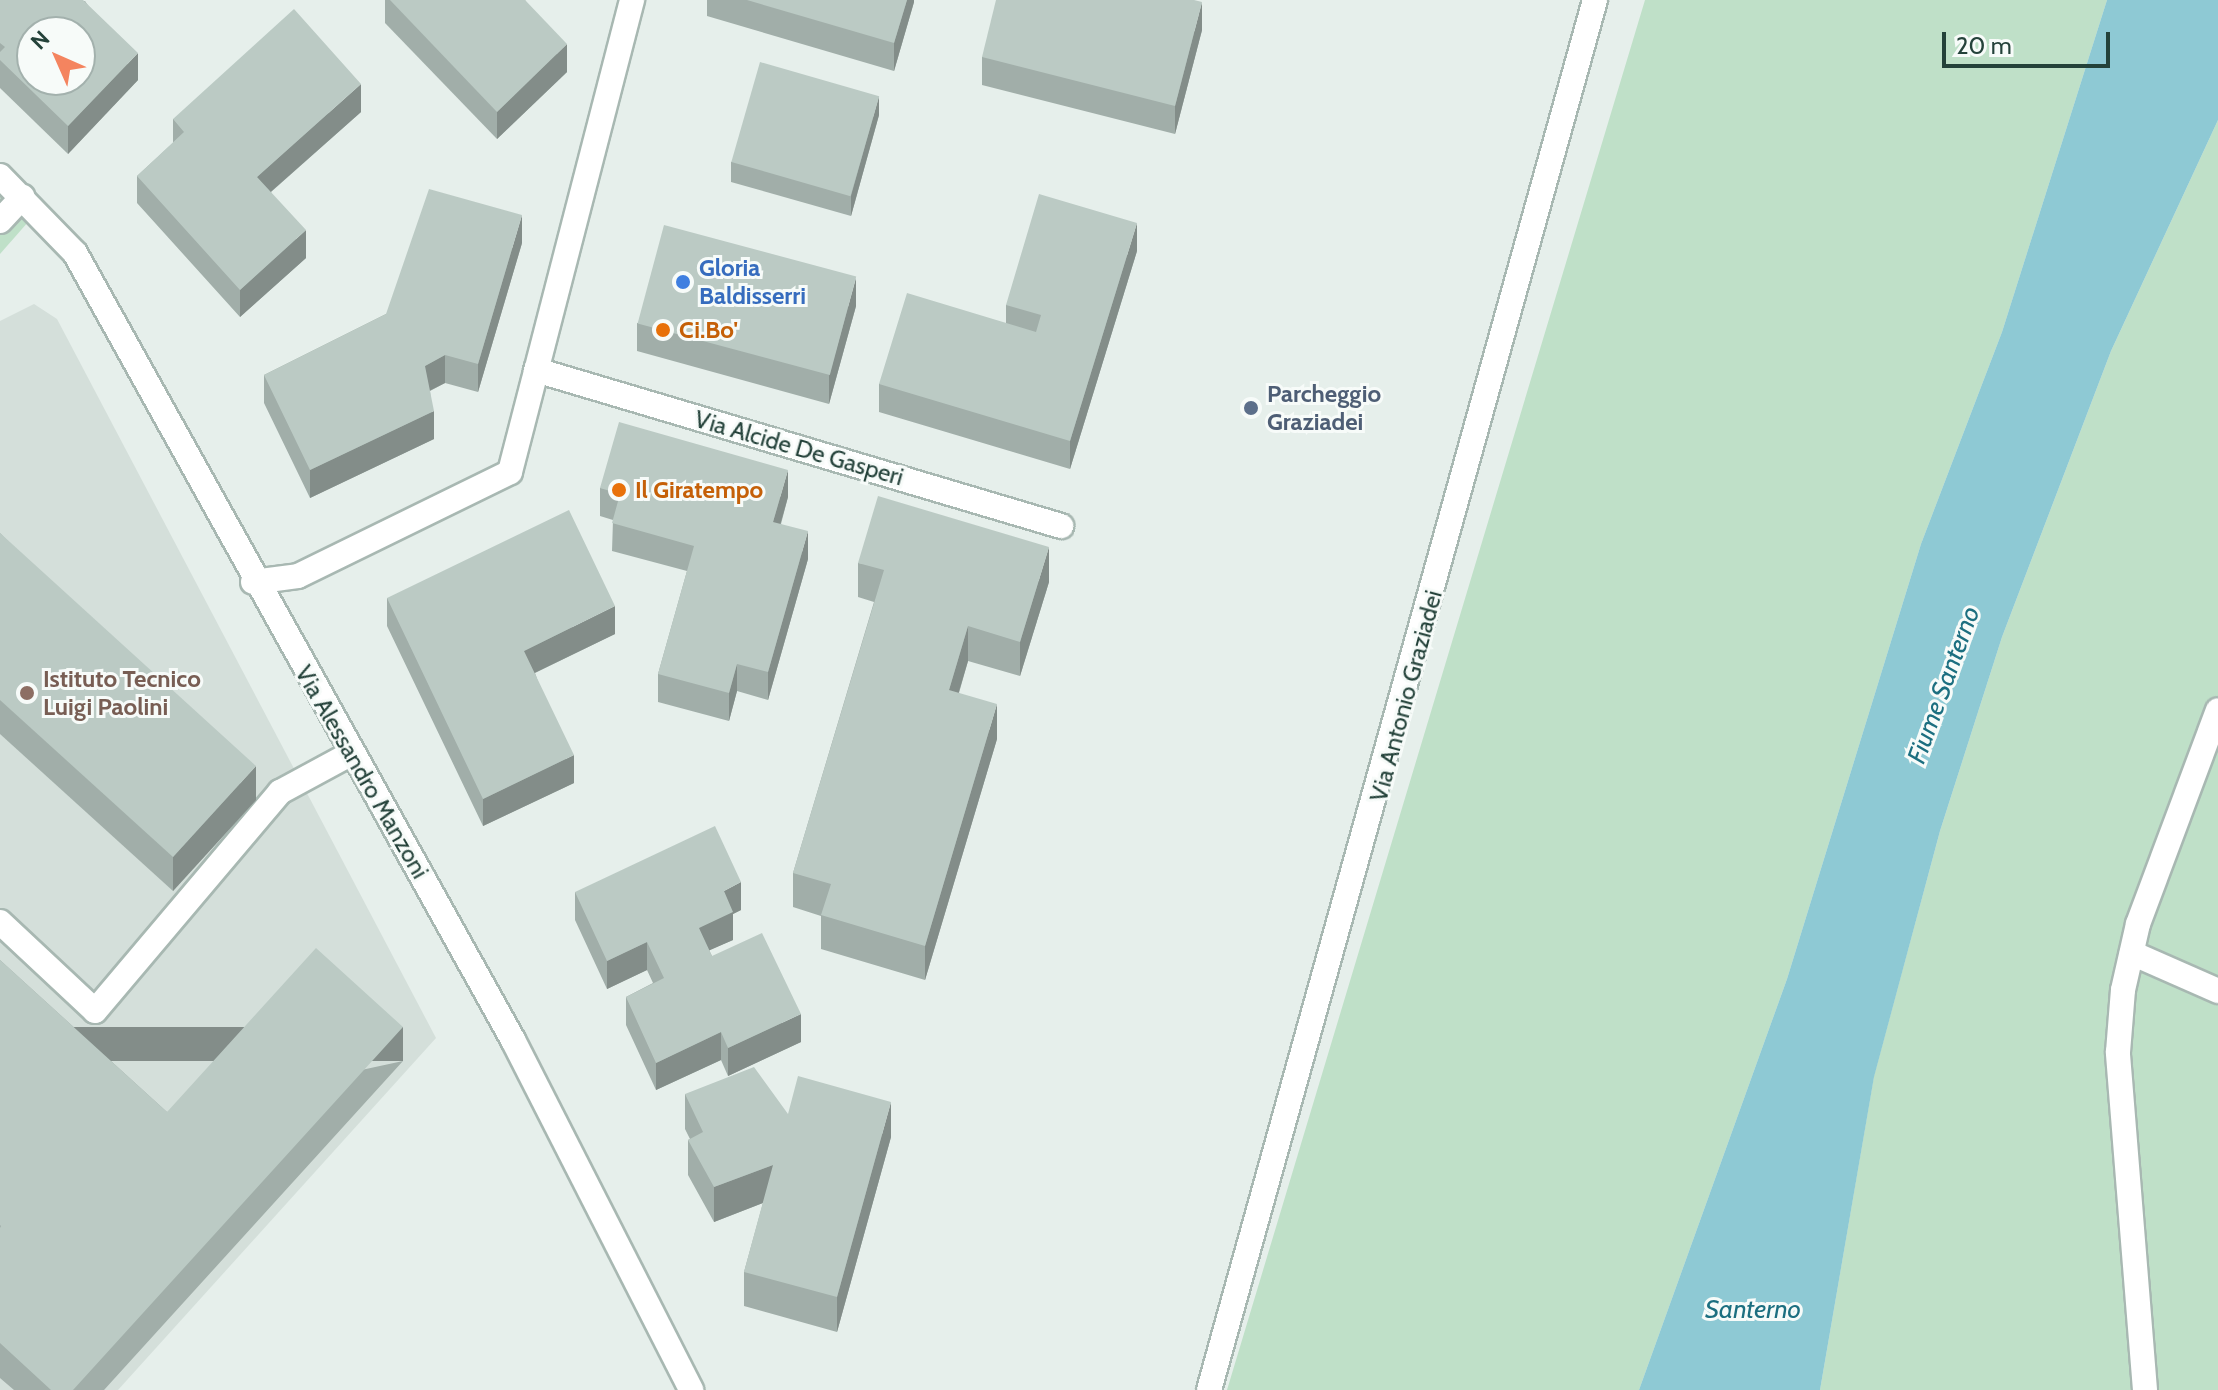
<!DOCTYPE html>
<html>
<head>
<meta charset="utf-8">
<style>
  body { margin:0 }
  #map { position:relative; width:2218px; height:1390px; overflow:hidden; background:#e6efeb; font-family:Cabin,sans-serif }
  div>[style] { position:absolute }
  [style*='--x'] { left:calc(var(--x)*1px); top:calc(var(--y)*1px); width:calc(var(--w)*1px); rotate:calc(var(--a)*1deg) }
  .built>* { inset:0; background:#d4dfda }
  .green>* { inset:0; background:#bfe0c8 }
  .water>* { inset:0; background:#8ec9d4 }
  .roads { filter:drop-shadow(2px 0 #a8b8b2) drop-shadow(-2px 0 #a8b8b2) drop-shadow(0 2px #a8b8b2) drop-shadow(0 -2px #a8b8b2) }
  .lane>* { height:24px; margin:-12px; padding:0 12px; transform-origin:12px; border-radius:12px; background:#fff }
  .street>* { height:24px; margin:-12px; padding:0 12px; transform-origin:12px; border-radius:12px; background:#fff }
  .secondary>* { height:24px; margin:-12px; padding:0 12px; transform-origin:12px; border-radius:12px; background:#fff }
  .wall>* { inset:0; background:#a1aea9 }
  .shaded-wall>* { inset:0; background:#838d89; transform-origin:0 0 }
  .building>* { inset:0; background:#bbcac4; transform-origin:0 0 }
  .dots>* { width:22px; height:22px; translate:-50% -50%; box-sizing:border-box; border:4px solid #f7fbf9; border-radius:50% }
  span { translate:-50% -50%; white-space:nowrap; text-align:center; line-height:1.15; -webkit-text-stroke:6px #f7fbf9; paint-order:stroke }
  .shop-label { font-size:24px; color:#366cbe; font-weight:700 }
  .left { translate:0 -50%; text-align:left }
  .food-label { font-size:24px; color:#c56008; font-weight:700 }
  .service-label { font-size:24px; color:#4e5e75; font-weight:700 }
  .street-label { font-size:24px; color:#24423a }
  .education-label { font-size:24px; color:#785e54; font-weight:700 }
  .water-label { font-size:26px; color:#1c6f80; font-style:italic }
  .north { position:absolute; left:16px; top:16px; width:80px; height:80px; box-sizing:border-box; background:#f7fbf9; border:2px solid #a3b1ad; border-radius:50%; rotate:315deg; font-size:22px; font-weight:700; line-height:32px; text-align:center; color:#24423a }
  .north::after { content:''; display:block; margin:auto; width:28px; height:36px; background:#f4845f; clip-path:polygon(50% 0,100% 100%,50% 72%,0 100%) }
  .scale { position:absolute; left:1942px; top:32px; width:168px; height:36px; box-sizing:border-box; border:4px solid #24423a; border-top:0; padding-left:10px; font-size:24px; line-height:28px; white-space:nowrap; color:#24423a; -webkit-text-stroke:6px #f7fbf9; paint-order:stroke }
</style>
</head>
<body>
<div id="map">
  <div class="built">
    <i style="clip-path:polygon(34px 304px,57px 319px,436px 1038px,118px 1390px,0 1390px,0 321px)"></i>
  </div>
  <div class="green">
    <i style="clip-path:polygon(1645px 0,2107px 0,2002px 332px,1921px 544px,1787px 979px,1639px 1390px,1227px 1390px)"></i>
    <i style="clip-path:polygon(2218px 120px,2218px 1390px,1820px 1390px,1874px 1076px,1940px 831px,2002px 637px,2111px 351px)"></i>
    <i style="clip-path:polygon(0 166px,43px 205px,0 254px)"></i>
  </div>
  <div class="water">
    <i style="clip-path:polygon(2107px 0,2218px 0,2218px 120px,2111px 351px,2002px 637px,1940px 831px,1874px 1077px,1820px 1390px,1639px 1390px,1787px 979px,1921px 544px,2002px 332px)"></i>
  </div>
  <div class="roads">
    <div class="lane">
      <i style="--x:0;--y:922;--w:130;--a:43.1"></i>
      <i style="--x:95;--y:1011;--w:287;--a:-49.8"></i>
      <i style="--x:280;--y:792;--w:82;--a:-28.4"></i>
      <i style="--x:2132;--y:953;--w:94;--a:23.8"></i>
      <i style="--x:2145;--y:1390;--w:339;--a:-94.6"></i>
      <i style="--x:2118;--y:1052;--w:62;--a:-85.4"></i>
      <i style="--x:2123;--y:990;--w:68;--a:-77.2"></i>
      <i style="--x:2138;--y:924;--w:228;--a:-69.5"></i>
    </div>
    <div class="street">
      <i style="--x:0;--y:221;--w:33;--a:-47"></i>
      <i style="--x:536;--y:370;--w:548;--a:16.55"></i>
      <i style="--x:253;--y:582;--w:45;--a:-7.6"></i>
      <i style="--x:298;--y:576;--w:236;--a:-26.1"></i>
      <i style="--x:510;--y:472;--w:488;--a:-75.5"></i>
    </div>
    <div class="secondary">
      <i style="--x:0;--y:176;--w:107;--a:45.8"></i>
      <i style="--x:75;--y:253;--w:901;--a:60.9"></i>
      <i style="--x:513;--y:1040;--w:393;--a:63"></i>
      <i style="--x:1209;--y:1390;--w:1443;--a:-74.48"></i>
    </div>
  </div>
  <div class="wall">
    <i style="clip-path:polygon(0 0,85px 1px,138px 80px,68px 154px,0 88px)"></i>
    <i style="clip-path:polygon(385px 0,525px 0,567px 72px,497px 139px,385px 23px)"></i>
    <i style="clip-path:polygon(707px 0,914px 0,914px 2px,894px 71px,707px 16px)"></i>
    <i style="clip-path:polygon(1202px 30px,1175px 134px,982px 85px,982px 57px)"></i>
    <i style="clip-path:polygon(361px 112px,271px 192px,306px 258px,240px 317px,137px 203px,137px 176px,173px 143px,173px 119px)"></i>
    <i style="clip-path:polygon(879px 115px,851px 216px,731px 182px,731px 162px)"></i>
    <i style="clip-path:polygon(522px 243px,478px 392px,445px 383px,430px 391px,434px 439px,310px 498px,264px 403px,264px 375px,386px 314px)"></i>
    <i style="clip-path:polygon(1137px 251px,1070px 469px,879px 412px,879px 384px,1006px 323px,1006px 305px)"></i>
    <i style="clip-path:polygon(856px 306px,829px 404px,637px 351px,637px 323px)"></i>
    <i style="clip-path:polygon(600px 488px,788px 497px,781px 524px,808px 559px,768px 700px,737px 691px,729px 721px,658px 702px,658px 674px,687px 571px,612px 551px,613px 520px,600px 516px)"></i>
    <i style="clip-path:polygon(0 533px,256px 800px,173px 891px,0 734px)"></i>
    <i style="clip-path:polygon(858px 563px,1049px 582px,1020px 676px,968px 661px,959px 693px,997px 739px,925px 980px,821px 949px,821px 916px,793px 907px,793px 873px,874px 602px,858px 597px)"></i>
    <i style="clip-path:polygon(387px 598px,615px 634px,535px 673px,574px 783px,483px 826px,387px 626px)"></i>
    <i style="clip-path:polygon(575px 892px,741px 910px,733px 914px,733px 940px,709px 950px,712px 956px,801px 1042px,728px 1076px,721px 1060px,656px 1090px,626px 1025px,626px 997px,653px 983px,647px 970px,607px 989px,575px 920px)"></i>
    <i style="clip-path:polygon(0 960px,167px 1112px,403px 1061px,104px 1390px,14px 1390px,0 1378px)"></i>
    <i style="clip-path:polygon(685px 1094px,891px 1137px,837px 1332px,744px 1306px,744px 1272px,763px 1203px,714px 1222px,688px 1175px,688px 1140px,690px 1139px,685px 1129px)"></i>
  </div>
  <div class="shaded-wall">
    <i style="clip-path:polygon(907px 0,914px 0,914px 2px,894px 71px,894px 43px)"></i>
    <i style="clip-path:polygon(1202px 2px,1202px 30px,1175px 134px,1175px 106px)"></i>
    <i style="clip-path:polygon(567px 44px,567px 72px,497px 139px,497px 112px)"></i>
    <i style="clip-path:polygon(138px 53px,138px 80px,68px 154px,68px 126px)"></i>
    <i style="clip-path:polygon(361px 84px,361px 112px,257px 204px,257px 177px)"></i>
    <i style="clip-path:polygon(879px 96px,879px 115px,851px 216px,851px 196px)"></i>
    <i style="clip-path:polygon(522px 215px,522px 243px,478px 392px,478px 364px)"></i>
    <i style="clip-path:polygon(1137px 223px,1137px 251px,1070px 469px,1070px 441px)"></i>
    <i style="clip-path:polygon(306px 230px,306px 258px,240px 317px,240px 290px)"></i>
    <i style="clip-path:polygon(856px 278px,856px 306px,829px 404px,829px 376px)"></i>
    <i style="clip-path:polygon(445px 355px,445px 383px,425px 393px,425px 366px)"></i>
    <i style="clip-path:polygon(434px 411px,434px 439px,310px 498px,310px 470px)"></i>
    <i style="clip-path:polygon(788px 470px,788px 497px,773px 550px,773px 522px)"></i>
    <i style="clip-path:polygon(808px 531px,808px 559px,768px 700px,768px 672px)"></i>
    <i style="clip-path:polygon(1049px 547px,1049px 582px,1020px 676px,1020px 642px)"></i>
    <i style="clip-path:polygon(615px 606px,615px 634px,524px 678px,524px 651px)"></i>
    <i style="clip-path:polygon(968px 626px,968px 661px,949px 725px,949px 690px)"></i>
    <i style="clip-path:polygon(737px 664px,737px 691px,729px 721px,729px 693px)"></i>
    <i style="clip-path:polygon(997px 704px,997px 739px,925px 980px,925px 946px)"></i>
    <i style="clip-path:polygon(574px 755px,574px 783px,483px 826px,483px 799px)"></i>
    <i style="clip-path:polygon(256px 766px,256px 800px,173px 891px,173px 857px)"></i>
    <i style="clip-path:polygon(741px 882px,741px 910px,733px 914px,733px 940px,699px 955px,699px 928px,724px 891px)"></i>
    <i style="clip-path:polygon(647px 942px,647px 970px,607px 989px,607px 961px)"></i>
    <i style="clip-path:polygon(801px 1014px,801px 1042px,728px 1076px,728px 1048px)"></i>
    <i style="left:403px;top:1027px;width:34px;height:491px;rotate:90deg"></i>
    <i style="clip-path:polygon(721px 1032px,721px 1060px,656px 1090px,656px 1063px)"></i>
    <i style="clip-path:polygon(891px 1102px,891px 1137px,837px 1332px,837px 1297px)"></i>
    <i style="clip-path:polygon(773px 1165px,773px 1199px,714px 1222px,714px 1187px)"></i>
  </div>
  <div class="building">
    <i style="clip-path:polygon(evenodd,0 0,83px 0,138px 53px,68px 126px,0 60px,0 52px,5px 47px,0 43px,0 0,32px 32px,80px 32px,80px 80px,32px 80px,32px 32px)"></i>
    <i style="clip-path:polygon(390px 0,525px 0,567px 44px,497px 112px)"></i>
    <i style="clip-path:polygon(747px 0,907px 0,894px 43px)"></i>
    <i style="clip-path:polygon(996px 0,1194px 0,1202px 2px,1175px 106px,982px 57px)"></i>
    <i style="clip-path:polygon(294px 9px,361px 84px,257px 177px,306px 230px,240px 290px,137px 176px,184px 132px,173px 119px)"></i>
    <i style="left:760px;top:62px;width:124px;height:104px;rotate:16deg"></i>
    <i style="clip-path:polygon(429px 189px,522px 215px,478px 364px,445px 355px,425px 366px,434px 411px,310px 470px,264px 375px,386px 314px)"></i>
    <i style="clip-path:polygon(1039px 194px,1137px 223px,1070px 441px,879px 384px,907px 293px,1036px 332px,1041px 315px,1006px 305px)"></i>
    <i style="left:664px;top:225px;width:199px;height:102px;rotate:15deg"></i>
    <i style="clip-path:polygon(619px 422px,788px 470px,773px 522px,808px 531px,768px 672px,737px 664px,729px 693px,658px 674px,694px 546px,612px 523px,620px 494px,600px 488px)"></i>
    <i style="clip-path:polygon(878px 496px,1049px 547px,1020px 642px,968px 626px,949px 690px,997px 704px,925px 946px,821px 915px,831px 884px,793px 873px,884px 570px,858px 563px)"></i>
    <i style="clip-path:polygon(569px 510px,615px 606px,524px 651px,574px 755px,483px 799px,387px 598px)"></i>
    <i style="clip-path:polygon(0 533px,256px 766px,173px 857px,0 700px)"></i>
    <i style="clip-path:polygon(715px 826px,741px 882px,724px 891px,733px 912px,699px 928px,712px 956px,762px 933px,801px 1014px,728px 1048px,721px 1032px,656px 1063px,626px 997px,664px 978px,647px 942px,607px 961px,575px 892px)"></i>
    <i style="clip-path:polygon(316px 948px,403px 1027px,73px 1390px,51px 1390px,0 1343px,0 1228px,1px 1226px,0 1225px,0 960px,167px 1112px)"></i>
    <i style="clip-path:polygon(754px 1067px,788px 1114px,798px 1076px,891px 1102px,837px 1297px,744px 1272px,773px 1165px,714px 1187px,688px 1140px,703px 1132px,685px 1094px)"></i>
  </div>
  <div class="dots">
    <i style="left:683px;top:282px;background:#3f7fe0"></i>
    <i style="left:663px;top:330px;background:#e8710a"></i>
    <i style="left:1251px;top:408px;background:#5c6f8a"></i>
    <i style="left:619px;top:490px;background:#e8710a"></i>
    <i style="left:27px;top:693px;background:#8d6e63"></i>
  </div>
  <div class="shop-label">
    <span class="left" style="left:699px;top:282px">Gloria<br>Baldisserri</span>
  </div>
  <div class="food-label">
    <span class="left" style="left:679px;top:330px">Ci.Bo'</span>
    <span class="left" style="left:635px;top:490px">Il Giratempo</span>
  </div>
  <div class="service-label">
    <span class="left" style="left:1267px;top:408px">Parcheggio<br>Graziadei</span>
  </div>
  <div class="street-label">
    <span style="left:799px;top:448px;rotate:16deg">Via Alcide De Gasperi</span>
    <span style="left:1406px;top:696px;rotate:-75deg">Via Antonio Graziadei</span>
    <span style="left:362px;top:772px;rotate:60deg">Via Alessandro Manzoni</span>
  </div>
  <div class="education-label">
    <span class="left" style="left:43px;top:693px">Istituto Tecnico<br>Luigi Paolini</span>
  </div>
  <div class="water-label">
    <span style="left:1944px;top:685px;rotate:-70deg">Fiume Santerno</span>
    <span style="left:1753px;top:1310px">Santerno</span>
  </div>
  <div class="north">N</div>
  <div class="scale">20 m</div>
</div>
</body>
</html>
